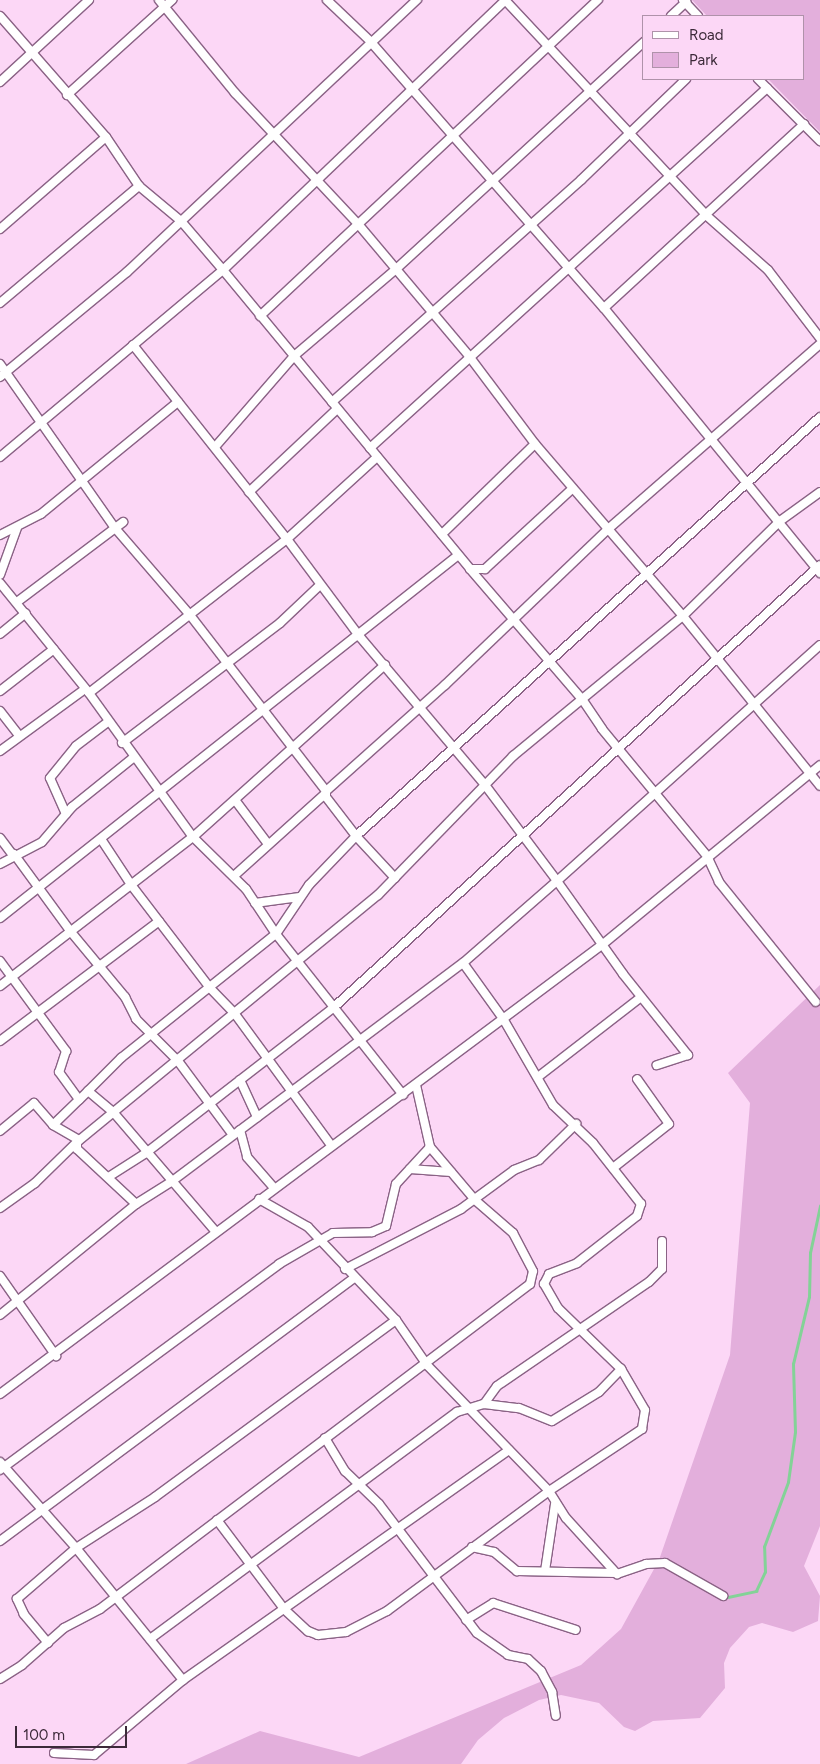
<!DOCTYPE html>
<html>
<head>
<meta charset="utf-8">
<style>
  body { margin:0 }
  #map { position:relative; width:820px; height:1764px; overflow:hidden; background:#fcd7f6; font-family:Figtree,sans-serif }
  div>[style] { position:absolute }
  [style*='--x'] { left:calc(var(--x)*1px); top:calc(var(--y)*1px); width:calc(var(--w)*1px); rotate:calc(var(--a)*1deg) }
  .green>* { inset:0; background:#e3afdc }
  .stream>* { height:2.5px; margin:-1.25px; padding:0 1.25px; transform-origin:1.25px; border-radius:1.25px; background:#83d297 }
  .roads { filter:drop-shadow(1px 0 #8a6285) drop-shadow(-1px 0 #8a6285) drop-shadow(0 1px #8a6285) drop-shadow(0 -1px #8a6285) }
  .street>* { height:8px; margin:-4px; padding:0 4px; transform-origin:4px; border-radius:4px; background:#fff }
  span { translate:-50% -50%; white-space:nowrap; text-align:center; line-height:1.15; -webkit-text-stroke:4px #fcd7f6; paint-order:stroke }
  .legend { position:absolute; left:642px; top:15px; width:162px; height:65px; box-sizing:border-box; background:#fcd7f6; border:1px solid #af92aa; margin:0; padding:6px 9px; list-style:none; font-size:15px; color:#3c2a39 }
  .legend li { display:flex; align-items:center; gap:10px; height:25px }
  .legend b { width:25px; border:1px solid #af92aa }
  .scale { position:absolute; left:15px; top:1726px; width:112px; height:22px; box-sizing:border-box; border:2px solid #3c2a39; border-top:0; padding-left:6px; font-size:15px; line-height:18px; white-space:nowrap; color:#3c2a39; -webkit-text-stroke:4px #fcd7f6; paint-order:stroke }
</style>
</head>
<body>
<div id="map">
  <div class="green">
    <i style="clip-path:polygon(692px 0,820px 0,820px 132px,768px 79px,804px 79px,804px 16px,707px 16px)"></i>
    <i style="clip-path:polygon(820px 985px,820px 1526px,804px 1566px,820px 1596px,818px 1621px,793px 1632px,762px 1623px,749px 1627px,730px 1648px,724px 1663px,725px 1688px,700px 1718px,653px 1721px,635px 1731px,624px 1727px,599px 1703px,561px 1695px,539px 1700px,504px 1718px,478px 1740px,461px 1764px,186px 1764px,260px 1731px,359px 1757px,581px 1665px,621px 1629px,659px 1560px,730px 1355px,750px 1103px,728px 1073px)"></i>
  </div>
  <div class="stream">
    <i style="--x:728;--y:1597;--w:29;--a:-12"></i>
    <i style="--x:756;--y:1591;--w:21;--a:-65"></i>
    <i style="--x:765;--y:1572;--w:25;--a:-92"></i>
    <i style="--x:764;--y:1547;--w:69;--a:-69.7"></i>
    <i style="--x:788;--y:1482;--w:50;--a:-82"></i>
    <i style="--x:795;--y:1432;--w:68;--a:-91.7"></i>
    <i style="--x:793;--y:1364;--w:69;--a:-76.6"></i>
    <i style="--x:809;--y:1297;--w:44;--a:-88.7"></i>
    <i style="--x:810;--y:1253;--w:48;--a:-78"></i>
  </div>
  <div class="roads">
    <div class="street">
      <i style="--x:159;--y:0;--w:120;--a:50.7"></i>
      <i style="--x:235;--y:93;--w:180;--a:46.8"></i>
      <i style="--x:358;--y:224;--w:172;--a:49.9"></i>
      <i style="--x:469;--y:356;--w:110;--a:53.1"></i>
      <i style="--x:535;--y:444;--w:227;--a:49.3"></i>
      <i style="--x:683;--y:616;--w:218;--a:51.1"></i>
      <i style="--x:327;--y:0;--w:59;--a:43.6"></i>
      <i style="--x:370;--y:41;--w:355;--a:48.8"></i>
      <i style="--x:604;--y:308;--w:342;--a:50.8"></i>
      <i style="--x:505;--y:0;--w:296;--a:46.9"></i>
      <i style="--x:707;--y:216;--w:81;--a:41.5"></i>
      <i style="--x:768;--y:270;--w:86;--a:52.6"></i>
      <i style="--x:683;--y:0;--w:22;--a:47"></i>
      <i style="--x:0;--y:16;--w:161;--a:48.8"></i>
      <i style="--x:106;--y:137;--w:59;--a:56"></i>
      <i style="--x:139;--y:186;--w:55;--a:39.8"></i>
      <i style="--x:181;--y:221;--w:65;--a:49.4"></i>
      <i style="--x:223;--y:270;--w:388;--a:50.4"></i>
      <i style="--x:470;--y:569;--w:15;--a:0"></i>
      <i style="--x:485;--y:569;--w:118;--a:-42.6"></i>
      <i style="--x:671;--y:16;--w:21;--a:-43"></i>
      <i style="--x:758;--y:79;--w:88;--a:45"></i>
      <i style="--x:0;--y:82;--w:121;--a:-42.7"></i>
      <i style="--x:67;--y:95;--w:142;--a:-42.1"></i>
      <i style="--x:0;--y:229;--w:140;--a:-41"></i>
      <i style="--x:0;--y:303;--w:182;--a:-40.1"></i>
      <i style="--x:604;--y:308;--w:272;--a:-42.6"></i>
      <i style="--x:260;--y:316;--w:463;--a:-43.1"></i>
      <i style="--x:133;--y:345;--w:248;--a:51.6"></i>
      <i style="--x:287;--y:539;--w:122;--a:53.3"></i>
      <i style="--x:360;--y:637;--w:194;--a:49.8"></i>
      <i style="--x:485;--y:785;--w:120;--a:53.1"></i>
      <i style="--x:557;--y:881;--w:353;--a:-41.9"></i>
      <i style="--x:0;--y:364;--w:200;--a:55"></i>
      <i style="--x:115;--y:528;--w:115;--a:49.2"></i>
      <i style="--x:190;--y:615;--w:222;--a:52.3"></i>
      <i style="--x:0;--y:377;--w:165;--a:-39.6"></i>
      <i style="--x:127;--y:272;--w:398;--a:-43.2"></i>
      <i style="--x:332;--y:402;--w:334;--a:-41.7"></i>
      <i style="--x:581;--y:180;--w:146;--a:-43.9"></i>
      <i style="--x:215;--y:447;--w:121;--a:-49"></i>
      <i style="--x:294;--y:356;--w:133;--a:-40.4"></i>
      <i style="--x:395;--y:270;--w:338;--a:-42.5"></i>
      <i style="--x:370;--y:448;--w:536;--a:-42.2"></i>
      <i style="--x:0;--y:457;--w:291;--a:-40"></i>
      <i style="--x:223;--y:270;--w:391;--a:-43.7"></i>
      <i style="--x:249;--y:492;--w:121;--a:-43.3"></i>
      <i style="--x:442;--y:534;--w:129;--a:-44.1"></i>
      <i style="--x:0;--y:535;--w:46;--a:-27.1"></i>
      <i style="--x:41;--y:514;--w:177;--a:-39.3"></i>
      <i style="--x:470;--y:569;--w:172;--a:49.3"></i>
      <i style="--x:582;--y:699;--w:36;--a:56"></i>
      <i style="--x:602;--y:729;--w:165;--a:50.4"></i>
      <i style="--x:707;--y:856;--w:29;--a:65"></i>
      <i style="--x:719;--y:882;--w:154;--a:51.1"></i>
      <i style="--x:0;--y:575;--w:50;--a:-70.1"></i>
      <i style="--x:0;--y:583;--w:141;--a:51"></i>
      <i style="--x:89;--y:693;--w:178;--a:54.2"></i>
      <i style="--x:193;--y:837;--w:74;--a:44.5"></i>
      <i style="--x:246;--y:889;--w:54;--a:56.3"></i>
      <i style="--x:276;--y:934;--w:205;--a:51.7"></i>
      <i style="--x:17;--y:602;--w:133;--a:-37"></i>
      <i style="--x:0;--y:634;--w:33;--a:-39"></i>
      <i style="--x:0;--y:691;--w:68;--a:-37.9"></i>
      <i style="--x:89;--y:693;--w:251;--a:-37.9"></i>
      <i style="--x:287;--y:539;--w:122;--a:-42.3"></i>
      <i style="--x:0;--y:711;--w:31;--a:52"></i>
      <i style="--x:122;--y:743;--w:198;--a:-37.2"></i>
      <i style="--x:280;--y:623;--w:55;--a:-43.5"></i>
      <i style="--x:0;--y:751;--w:105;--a:-36.1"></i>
      <i style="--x:235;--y:800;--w:55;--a:53.1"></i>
      <i style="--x:66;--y:814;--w:39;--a:-114"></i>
      <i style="--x:50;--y:778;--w:41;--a:-50.9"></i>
      <i style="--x:76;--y:746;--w:40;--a:-37"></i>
      <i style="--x:0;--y:838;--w:20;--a:53"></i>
      <i style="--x:101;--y:839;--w:56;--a:56.6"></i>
      <i style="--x:132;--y:886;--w:128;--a:52.6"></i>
      <i style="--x:210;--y:988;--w:36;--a:46"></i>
      <i style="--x:235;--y:1014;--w:161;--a:53.8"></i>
      <i style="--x:14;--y:854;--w:97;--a:53.8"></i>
      <i style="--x:71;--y:932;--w:85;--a:50.3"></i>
      <i style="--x:125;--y:997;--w:25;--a:63"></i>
      <i style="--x:136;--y:1019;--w:59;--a:45"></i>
      <i style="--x:178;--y:1061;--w:92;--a:53.4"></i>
      <i style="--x:0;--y:864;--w:47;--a:-27.6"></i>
      <i style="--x:42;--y:842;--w:46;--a:-49.4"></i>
      <i style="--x:72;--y:807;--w:80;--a:-38.9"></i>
      <i style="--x:235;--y:875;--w:121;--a:-42"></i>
      <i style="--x:395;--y:878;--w:57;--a:-132.9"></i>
      <i style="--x:356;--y:836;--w:49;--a:-127.6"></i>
      <i style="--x:326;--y:797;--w:6;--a:-90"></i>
      <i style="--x:326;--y:791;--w:159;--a:-41.7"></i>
      <i style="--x:445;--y:685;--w:224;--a:-43.7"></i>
      <i style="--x:607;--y:530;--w:283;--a:-41.1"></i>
      <i style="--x:255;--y:903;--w:45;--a:-7.6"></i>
      <i style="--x:0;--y:918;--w:582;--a:-38.37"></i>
      <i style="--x:0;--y:961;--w:112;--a:53.7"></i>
      <i style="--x:66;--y:1051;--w:22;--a:108"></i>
      <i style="--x:59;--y:1072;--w:34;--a:54"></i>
      <i style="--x:79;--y:1100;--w:13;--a:-45"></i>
      <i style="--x:88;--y:1091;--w:34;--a:40"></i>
      <i style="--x:114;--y:1113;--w:155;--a:49.4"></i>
      <i style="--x:0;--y:986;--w:244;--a:-37.7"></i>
      <i style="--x:193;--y:837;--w:258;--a:-41.9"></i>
      <i style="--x:0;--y:1041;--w:199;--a:-37"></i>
      <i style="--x:538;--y:1077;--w:130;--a:-37.8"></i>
      <i style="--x:240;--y:1080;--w:41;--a:65.3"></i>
      <i style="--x:88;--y:1091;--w:47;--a:-45"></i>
      <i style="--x:121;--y:1058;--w:198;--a:-38.7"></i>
      <i style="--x:276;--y:934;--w:59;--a:-56"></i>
      <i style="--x:309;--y:885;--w:68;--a:-46.2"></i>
      <i style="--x:356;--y:836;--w:625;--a:-42.08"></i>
      <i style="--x:53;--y:1125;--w:36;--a:-44"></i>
      <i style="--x:240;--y:1130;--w:28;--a:75"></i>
      <i style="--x:247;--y:1157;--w:41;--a:48.9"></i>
      <i style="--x:0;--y:1131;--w:44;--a:-39.5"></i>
      <i style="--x:34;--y:1103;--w:29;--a:49"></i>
      <i style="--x:53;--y:1125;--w:30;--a:30"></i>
      <i style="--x:79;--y:1140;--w:62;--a:135.7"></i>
      <i style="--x:35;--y:1183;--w:43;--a:144.5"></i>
      <i style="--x:613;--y:1168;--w:71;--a:-38.2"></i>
      <i style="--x:669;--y:1124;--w:55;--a:-125.4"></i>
      <i style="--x:410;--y:1169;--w:41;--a:4.2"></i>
      <i style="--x:110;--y:1176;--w:43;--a:-32.6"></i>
      <i style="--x:146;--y:1153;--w:237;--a:-37.8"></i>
      <i style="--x:333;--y:1008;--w:658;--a:-42.29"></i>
      <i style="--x:259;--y:1199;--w:56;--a:29.7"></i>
      <i style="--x:308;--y:1227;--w:128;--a:46.6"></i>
      <i style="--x:396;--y:1320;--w:55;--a:55.4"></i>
      <i style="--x:427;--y:1365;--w:175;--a:45.9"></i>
      <i style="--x:549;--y:1491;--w:112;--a:-33.7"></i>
      <i style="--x:642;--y:1429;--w:19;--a:-81"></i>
      <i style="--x:645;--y:1410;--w:48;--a:-120.3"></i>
      <i style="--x:621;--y:1369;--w:88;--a:-135.9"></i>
      <i style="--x:558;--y:1308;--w:28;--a:-120"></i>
      <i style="--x:544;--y:1284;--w:11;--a:-63"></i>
      <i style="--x:549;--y:1274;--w:30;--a:-21"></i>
      <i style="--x:577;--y:1263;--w:76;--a:-38.1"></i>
      <i style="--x:637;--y:1216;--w:13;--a:-72"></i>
      <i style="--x:641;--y:1204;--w:78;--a:-128.2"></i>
      <i style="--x:593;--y:1143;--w:55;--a:-136.5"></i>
      <i style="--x:553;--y:1105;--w:98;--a:-120"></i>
      <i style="--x:504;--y:1020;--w:70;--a:-125.7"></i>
      <i style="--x:136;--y:1204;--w:81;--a:-137"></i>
      <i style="--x:77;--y:1149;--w:7;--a:-90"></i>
      <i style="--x:77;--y:1142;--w:389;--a:-39.4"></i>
      <i style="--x:378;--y:895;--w:194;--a:-45.8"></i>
      <i style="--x:513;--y:756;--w:220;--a:-39.5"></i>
      <i style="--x:683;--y:616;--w:136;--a:-44.4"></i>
      <i style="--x:780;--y:521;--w:49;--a:-35.9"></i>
      <i style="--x:345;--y:1269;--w:131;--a:-27.3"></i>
      <i style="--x:461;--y:1209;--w:66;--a:-36.3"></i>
      <i style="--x:514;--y:1170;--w:27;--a:-22"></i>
      <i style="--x:539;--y:1160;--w:52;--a:-44.2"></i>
      <i style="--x:0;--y:1276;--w:98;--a:55"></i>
      <i style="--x:0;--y:1315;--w:176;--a:-39.2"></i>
      <i style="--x:136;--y:1204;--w:41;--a:-32.2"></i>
      <i style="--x:171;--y:1182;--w:365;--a:-36.9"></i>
      <i style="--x:463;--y:963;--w:125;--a:-41.1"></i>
      <i style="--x:557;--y:881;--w:114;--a:54.6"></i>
      <i style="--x:623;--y:974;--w:104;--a:51.3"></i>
      <i style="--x:688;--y:1055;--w:33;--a:162"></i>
      <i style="--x:0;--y:1394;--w:752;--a:-36.73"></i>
      <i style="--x:603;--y:944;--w:281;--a:-39.5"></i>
      <i style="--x:484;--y:1404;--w:22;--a:-54"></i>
      <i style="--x:497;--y:1386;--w:184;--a:-34.4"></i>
      <i style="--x:649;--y:1282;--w:18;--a:-45"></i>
      <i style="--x:662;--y:1269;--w:28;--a:-90"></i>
      <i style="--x:325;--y:1438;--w:39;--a:59"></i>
      <i style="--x:345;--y:1471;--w:47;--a:44.1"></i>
      <i style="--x:379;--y:1504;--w:162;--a:52.8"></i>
      <i style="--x:477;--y:1633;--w:38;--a:35"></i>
      <i style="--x:508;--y:1655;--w:20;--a:11"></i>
      <i style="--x:528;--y:1659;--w:18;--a:43"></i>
      <i style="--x:541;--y:1671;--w:24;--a:62"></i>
      <i style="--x:552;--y:1692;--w:24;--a:81"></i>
      <i style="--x:0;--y:1462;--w:115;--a:48.5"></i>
      <i style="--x:76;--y:1548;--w:170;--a:51"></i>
      <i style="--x:0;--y:1470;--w:347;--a:-36.4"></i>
      <i style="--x:279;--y:1264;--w:62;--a:-29.9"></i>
      <i style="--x:333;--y:1233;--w:39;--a:-1"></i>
      <i style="--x:372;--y:1232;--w:15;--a:-23"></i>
      <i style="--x:386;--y:1226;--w:43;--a:-76.6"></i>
      <i style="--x:396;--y:1184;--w:50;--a:-47.4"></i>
      <i style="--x:217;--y:1520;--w:111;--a:53"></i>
      <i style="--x:284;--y:1609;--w:33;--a:43"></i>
      <i style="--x:308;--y:1631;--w:11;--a:22"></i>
      <i style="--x:318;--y:1635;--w:28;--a:-6"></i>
      <i style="--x:346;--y:1632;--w:46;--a:-27.1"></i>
      <i style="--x:387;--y:1611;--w:202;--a:-36.5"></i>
      <i style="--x:549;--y:1491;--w:32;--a:58"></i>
      <i style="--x:566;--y:1518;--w:76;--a:47.7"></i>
      <i style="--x:617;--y:1574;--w:31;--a:-19"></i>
      <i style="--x:646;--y:1564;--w:19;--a:-3"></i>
      <i style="--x:665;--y:1563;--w:67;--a:29.6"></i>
      <i style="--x:0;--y:1541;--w:441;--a:-36.6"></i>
      <i style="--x:472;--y:1547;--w:23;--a:13"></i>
      <i style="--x:494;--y:1552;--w:30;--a:40"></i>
      <i style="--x:517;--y:1571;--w:99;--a:1.2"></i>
      <i style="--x:545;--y:1571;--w:68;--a:-81.5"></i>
      <i style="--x:466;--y:1620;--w:32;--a:-32"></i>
      <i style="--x:493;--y:1603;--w:87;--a:18"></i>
      <i style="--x:150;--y:1639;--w:382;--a:-36.5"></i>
      <i style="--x:457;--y:1412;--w:28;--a:-17"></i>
      <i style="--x:484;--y:1404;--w:35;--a:7"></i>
      <i style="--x:519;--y:1408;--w:35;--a:22"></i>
      <i style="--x:552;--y:1421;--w:55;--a:-31.7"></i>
      <i style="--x:599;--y:1392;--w:32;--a:-46"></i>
      <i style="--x:48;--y:1643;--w:38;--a:-130"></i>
      <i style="--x:24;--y:1614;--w:17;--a:-115"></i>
      <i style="--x:17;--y:1599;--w:78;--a:-40.8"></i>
      <i style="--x:76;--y:1548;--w:94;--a:-32.8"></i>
      <i style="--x:155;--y:1497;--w:299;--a:-36.3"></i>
      <i style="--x:0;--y:1679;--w:26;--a:-32"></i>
      <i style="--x:22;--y:1665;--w:56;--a:-41.4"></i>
      <i style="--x:64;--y:1628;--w:41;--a:-27.8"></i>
      <i style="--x:100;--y:1609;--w:539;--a:-37.08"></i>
      <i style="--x:530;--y:1284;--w:13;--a:-77"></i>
      <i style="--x:533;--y:1271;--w:43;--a:-117.8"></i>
      <i style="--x:513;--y:1233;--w:50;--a:-139"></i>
      <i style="--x:475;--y:1200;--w:70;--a:-130.3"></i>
      <i style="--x:430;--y:1147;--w:64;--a:-102.7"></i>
      <i style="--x:54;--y:1753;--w:40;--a:2.9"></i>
      <i style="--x:94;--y:1755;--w:116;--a:-40.1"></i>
      <i style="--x:183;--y:1680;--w:399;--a:-35.2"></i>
    </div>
  </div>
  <ul class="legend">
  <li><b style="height:6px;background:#fff"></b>Road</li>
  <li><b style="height:14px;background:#e3afdc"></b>Park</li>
  </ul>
  <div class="scale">100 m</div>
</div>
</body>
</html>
